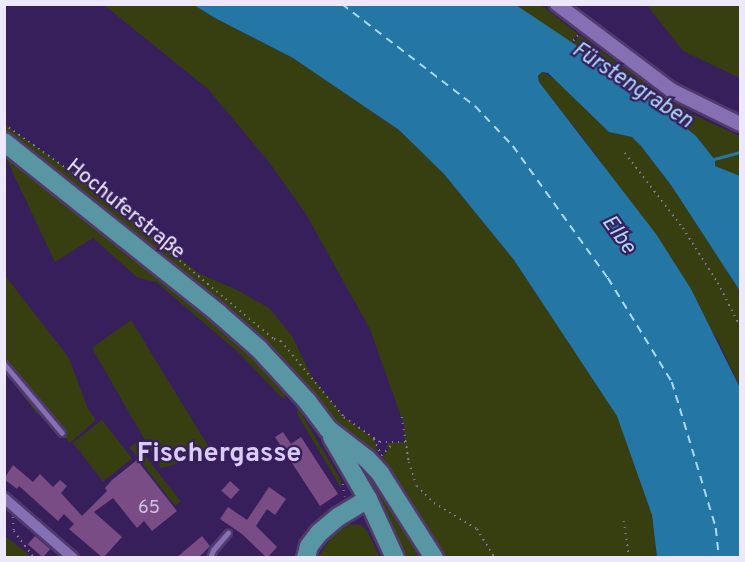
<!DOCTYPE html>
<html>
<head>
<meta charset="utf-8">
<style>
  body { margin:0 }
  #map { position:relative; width:745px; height:562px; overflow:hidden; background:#371f5c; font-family:Overpass,sans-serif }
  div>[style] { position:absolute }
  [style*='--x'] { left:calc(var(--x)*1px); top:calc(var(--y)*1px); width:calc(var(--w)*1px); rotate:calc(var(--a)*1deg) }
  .green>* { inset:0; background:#373f11; transform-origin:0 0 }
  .water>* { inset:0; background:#2477a5 }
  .stream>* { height:3px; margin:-1.5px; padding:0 1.5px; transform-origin:1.5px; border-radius:1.5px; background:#2477a5 }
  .ferry>* { height:1.5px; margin-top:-0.75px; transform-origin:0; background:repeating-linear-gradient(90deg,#abd9f8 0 8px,transparent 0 14px) }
  .building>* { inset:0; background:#794c86; transform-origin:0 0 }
  .path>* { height:1.5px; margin-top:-0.75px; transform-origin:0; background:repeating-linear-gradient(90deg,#8777a3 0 1.5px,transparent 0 6px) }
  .roads { filter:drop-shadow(2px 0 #513a6d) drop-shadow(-2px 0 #513a6d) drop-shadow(0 2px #513a6d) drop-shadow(0 -2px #513a6d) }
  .service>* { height:5px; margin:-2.5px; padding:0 2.5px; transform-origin:2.5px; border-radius:2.5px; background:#8670b4 }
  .minor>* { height:10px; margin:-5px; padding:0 5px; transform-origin:5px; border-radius:5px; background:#8670b4 }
  .tertiary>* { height:14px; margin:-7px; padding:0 7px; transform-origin:7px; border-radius:7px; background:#8670b4 }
  .primary>* { height:18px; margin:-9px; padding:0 9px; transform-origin:9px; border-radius:9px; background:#5996a4 }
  span { translate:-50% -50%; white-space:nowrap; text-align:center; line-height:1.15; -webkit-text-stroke:4.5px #371f5c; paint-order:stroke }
  .number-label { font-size:18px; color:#d1c1e1 }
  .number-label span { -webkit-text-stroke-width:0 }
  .street-label { font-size:21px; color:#eee8ff }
  .water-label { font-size:22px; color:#abd9f8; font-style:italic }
  .district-label { font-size:27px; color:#d9ccf8; font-weight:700 }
  .frame { position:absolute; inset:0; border:6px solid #eee8ff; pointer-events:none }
</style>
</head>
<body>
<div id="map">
  <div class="green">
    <i style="clip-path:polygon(104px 5px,194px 5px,215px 18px,293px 58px,399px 130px,444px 174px,514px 260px,618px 416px,652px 515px,657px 557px,442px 557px,382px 465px,381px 459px,387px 451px,388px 443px,405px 442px,404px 425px,370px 329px,306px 214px,269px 162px,208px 89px)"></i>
    <i style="clip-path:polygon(516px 5px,541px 5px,578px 34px,571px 43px)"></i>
    <i style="clip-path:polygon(544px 5px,551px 5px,740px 128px,740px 131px,681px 105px)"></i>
    <i style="clip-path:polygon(647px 5px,740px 5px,740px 78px,683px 51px)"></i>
    <i style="clip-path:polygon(580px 35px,666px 98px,698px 117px,740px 136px,740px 176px,715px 166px,715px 160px,696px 136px,625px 78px,573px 44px)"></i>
    <i style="clip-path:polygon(542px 72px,558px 81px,609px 132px,632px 137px,641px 146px,671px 185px,740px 291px,740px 388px,719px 342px,596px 155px,539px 82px,538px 76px)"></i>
    <i style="clip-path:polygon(4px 124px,83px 180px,198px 273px,237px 290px,269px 308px,292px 336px,312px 377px,344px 417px,374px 439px,378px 452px,359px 440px,346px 437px,5px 135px)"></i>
    <i style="clip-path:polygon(5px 150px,251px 347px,288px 391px,283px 399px,239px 353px,156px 282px,138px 278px,93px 238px,55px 262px,5px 156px)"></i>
    <i style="clip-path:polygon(4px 267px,7px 278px,69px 358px,88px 409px,96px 420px,70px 443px,41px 414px,37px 414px,5px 372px)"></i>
    <i style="clip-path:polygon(131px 320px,213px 454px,161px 468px,92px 348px)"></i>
    <i style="clip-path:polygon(298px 408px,341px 480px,341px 488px,297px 414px)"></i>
    <i style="left:102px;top:420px;width:49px;height:37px;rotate:52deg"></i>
    <i style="left:135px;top:443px;width:74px;height:7px;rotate:52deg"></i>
    <i style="clip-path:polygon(371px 469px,428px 557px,401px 557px,362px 474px)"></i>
    <i style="clip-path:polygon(349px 524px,361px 525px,367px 531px,380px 557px,318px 557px,334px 534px)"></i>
    <i style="clip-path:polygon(4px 535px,28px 554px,30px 557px,5px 557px)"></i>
  </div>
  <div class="water">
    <i style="clip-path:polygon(194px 5px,516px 5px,625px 78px,696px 136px,715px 160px,715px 166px,740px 176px,740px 291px,671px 185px,641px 146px,632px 137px,609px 132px,548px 73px,542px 72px,538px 76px,539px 82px,656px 234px,691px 289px,740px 388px,740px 557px,657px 557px,652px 515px,617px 416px,514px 260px,444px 174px,399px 130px,293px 58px,215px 18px)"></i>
  </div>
  <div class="stream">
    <i style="--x:714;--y:159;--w:27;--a:-15"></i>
  </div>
  <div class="ferry">
    <i style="--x:342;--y:4;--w:168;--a:37.5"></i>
    <i style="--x:475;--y:106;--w:55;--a:46.5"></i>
    <i style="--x:513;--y:146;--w:163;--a:54.3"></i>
    <i style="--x:608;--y:278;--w:122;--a:58.4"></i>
    <i style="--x:672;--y:382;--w:152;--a:73.2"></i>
    <i style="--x:716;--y:528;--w:30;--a:84"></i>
  </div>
  <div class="building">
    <i style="clip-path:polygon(283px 432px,291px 444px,301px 437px,338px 494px,320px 506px,275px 437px)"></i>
    <i style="clip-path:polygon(137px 460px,177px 511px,152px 531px,144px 521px,137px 528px,113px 498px,94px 512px,122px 537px,103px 558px,69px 529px,74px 524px,64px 514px,58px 521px,19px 486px,17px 489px,4px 479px,13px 465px,33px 482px,40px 474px,53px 487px,60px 480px,67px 486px,61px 493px,82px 516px,107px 491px,105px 488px,112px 480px)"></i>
    <i style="left:230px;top:481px;width:13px;height:13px;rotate:42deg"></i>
    <i style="clip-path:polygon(269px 487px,286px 499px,275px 515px,267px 509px,256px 526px,277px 547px,267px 558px,242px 534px,220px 519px,228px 507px,247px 520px)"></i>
    <i style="left:35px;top:536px;width:20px;height:11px;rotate:41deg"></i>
    <i style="clip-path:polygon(202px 536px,210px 546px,198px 558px,176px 558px)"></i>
  </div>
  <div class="path">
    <i style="--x:573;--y:41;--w:9;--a:-49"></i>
    <i style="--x:4;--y:124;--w:97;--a:35.3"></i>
    <i style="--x:83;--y:180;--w:249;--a:39.8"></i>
    <i style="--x:274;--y:339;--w:7;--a:16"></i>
    <i style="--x:281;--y:341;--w:99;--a:50.3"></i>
    <i style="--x:344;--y:417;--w:44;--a:34.8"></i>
    <i style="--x:380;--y:442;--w:25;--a:0"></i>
    <i style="--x:625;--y:153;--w:95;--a:52.3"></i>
    <i style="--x:683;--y:228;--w:65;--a:57.5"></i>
    <i style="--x:718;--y:283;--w:48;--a:62.9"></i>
    <i style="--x:402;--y:417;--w:46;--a:81.2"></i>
    <i style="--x:409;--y:462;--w:25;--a:72"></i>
    <i style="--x:417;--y:486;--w:24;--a:45"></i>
    <i style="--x:434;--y:503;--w:50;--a:31.2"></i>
    <i style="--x:477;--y:529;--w:34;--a:58"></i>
    <i style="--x:374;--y:439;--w:17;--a:65"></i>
    <i style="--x:381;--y:456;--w:16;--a:-47"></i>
    <i style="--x:343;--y:484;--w:13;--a:81"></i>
    <i style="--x:13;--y:517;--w:14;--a:86"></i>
    <i style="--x:14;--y:531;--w:34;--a:53"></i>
    <i style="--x:624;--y:521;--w:37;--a:82"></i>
  </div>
  <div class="roads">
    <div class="service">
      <i style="--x:4;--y:364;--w:90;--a:50"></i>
      <i style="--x:210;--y:558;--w:9;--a:-69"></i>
      <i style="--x:213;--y:550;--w:23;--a:-49"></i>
    </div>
    <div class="minor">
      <i style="--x:4;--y:498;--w:91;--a:41"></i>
    </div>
    <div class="tertiary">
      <i style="--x:557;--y:4;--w:143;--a:37"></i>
      <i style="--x:671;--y:90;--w:77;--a:26.2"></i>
    </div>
    <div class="primary">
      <i style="--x:4;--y:142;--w:274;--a:38.6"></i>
      <i style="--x:218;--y:313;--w:55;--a:41.3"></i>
      <i style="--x:259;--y:349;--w:71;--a:47.3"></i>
      <i style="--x:307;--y:401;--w:35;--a:53"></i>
      <i style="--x:328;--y:429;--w:49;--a:37.6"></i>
      <i style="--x:367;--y:459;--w:19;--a:47"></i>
      <i style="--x:380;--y:473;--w:101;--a:57.6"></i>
      <i style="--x:332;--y:437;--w:72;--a:59.9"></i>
      <i style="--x:368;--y:499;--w:65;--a:65.4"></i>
      <i style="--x:306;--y:558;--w:12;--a:-76"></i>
      <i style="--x:309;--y:546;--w:16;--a:-52"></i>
      <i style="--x:319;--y:533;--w:25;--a:-40"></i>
      <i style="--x:338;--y:517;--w:35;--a:-31"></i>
    </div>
  </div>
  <div class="number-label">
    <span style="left:149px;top:509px">65</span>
  </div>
  <div class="street-label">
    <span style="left:125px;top:210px;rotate:39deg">Hochuferstraße</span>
  </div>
  <div class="water-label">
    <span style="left:632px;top:86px;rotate:33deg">Fürstengraben</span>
    <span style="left:618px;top:235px;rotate:54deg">Elbe</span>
  </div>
  <div class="district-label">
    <span style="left:219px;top:455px">Fischergasse</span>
  </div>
  <div class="frame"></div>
</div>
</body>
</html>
